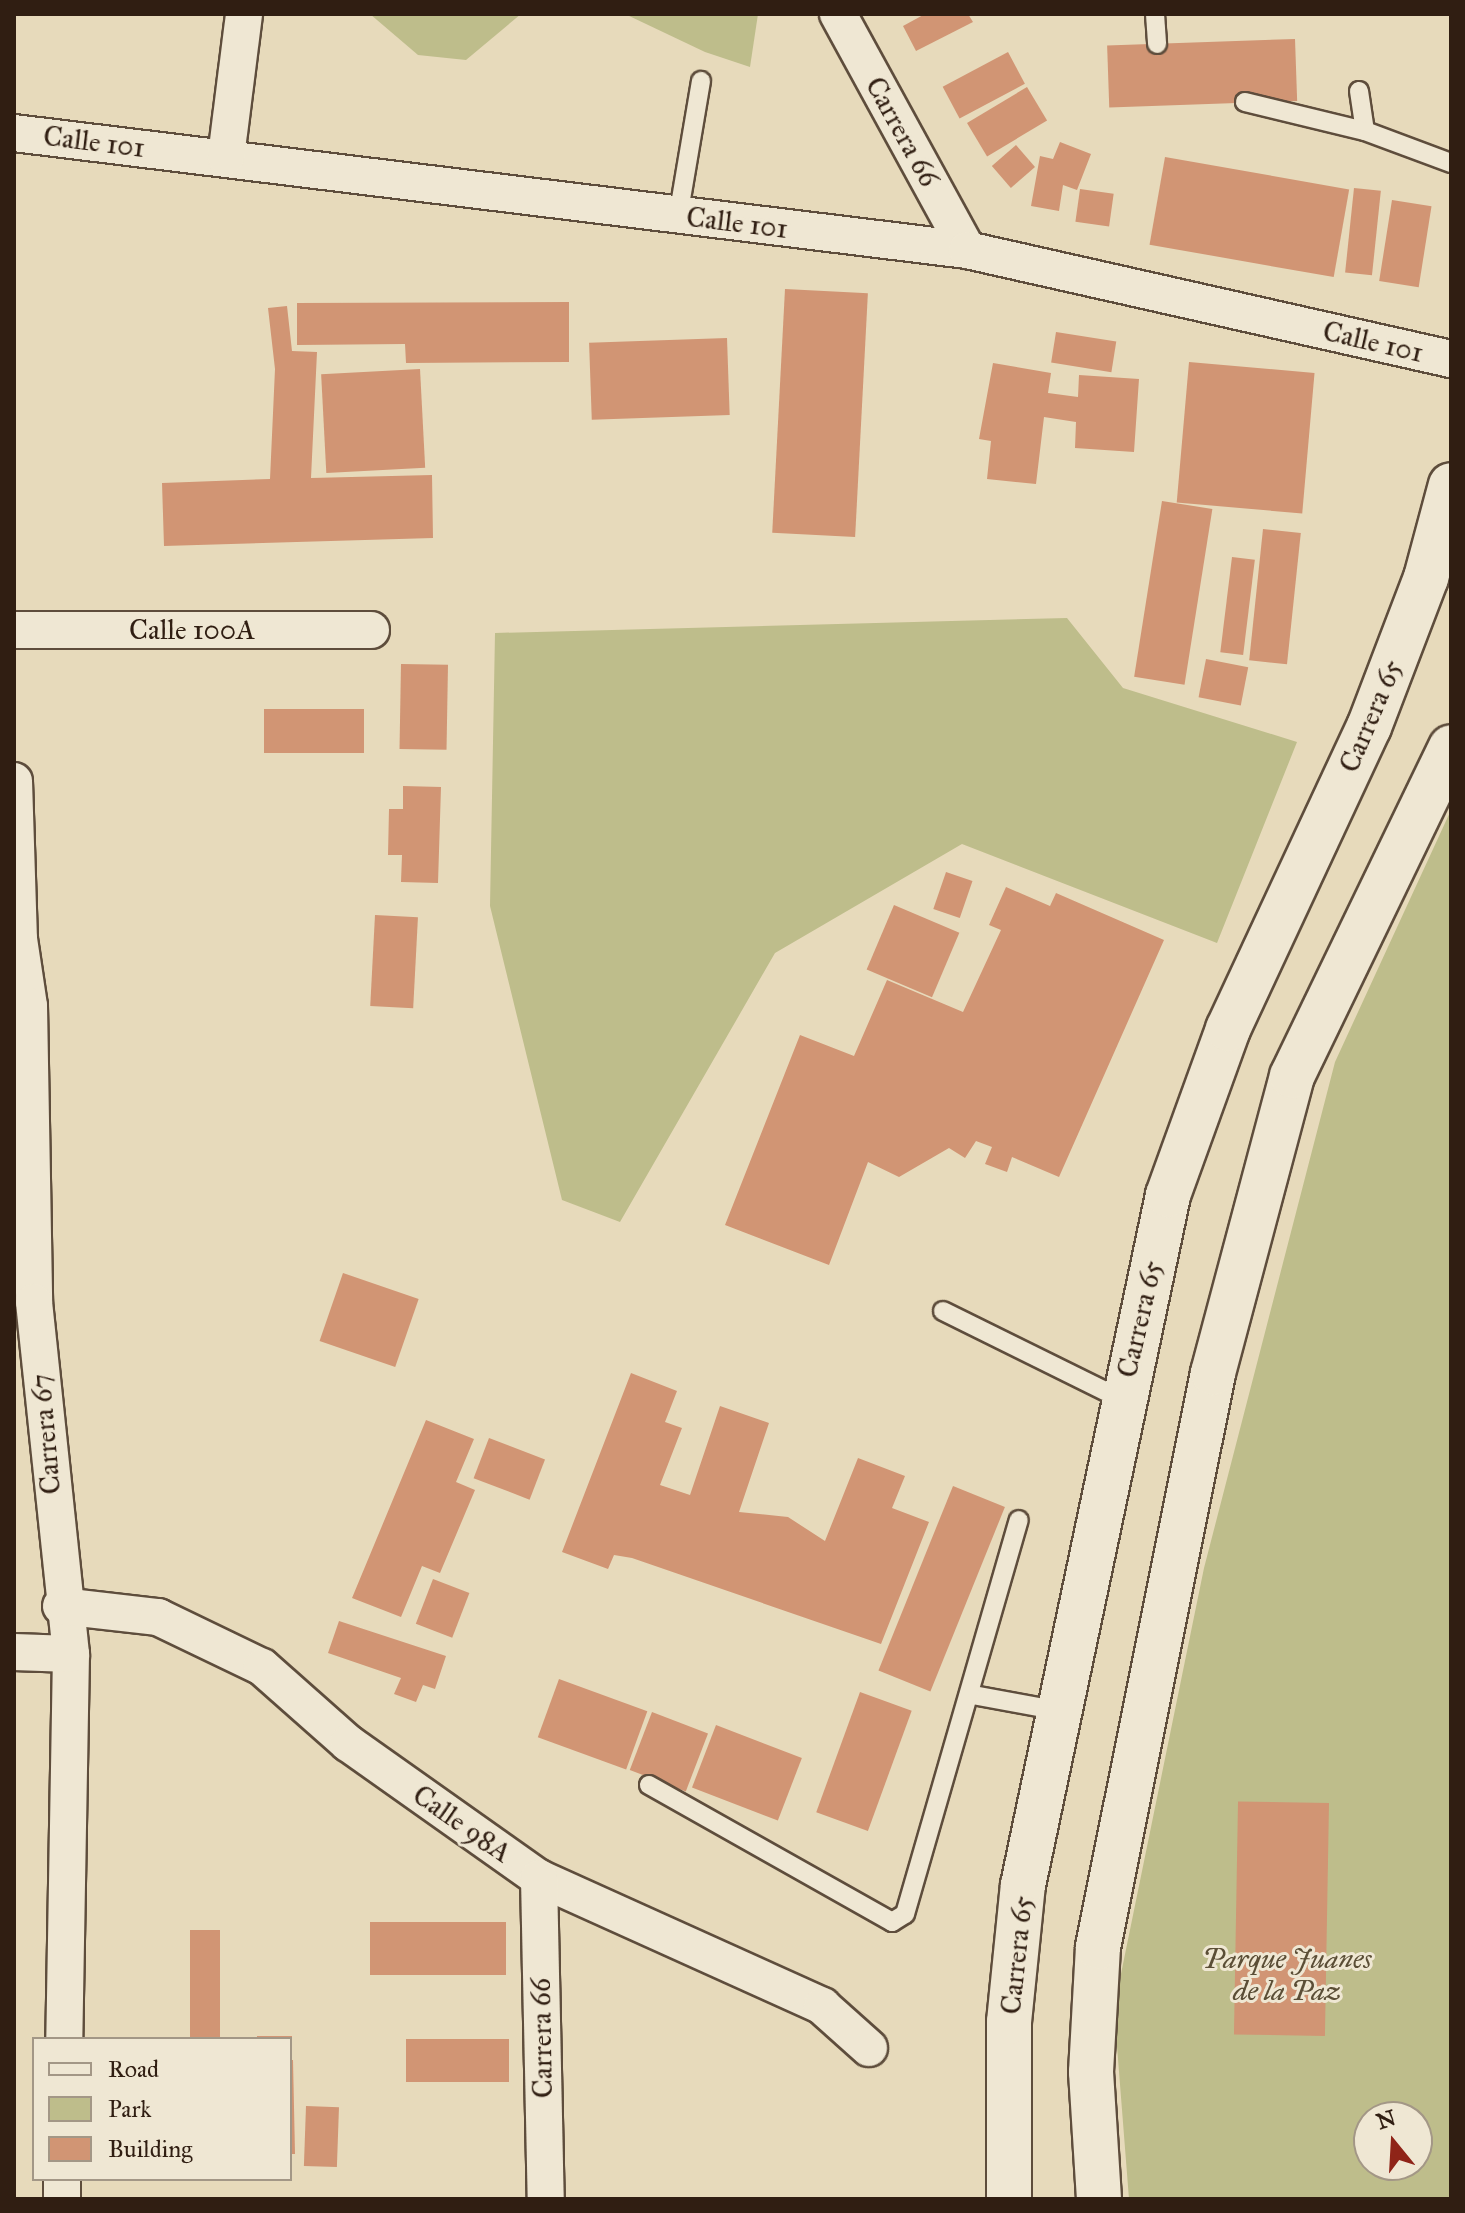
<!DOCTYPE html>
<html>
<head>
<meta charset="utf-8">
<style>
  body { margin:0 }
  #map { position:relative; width:1465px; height:2213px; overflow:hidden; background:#e7dabb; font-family:"IM FELL Great Primer",serif }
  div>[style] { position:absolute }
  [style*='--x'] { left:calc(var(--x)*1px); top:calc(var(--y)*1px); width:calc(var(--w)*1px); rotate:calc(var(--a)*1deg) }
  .green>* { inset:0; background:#bebd8b }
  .building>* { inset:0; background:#d19574; transform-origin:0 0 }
  .roads { filter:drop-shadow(2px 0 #5e4d3c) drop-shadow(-2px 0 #5e4d3c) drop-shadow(0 2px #5e4d3c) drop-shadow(0 -2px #5e4d3c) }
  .lane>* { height:18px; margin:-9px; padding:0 9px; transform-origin:9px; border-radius:9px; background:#efe7d3 }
  .street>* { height:36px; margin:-18px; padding:0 18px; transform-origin:18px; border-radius:18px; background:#efe7d3 }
  .secondary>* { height:44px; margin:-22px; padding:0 22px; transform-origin:22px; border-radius:22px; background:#efe7d3 }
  span { translate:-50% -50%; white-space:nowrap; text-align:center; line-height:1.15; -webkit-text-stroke:6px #efe7d3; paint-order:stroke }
  .street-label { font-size:28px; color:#301e12 }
  .park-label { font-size:28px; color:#5b4e36; font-style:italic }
  .frame { position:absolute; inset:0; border:16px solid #301e12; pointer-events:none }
  .legend { position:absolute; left:32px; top:2037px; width:260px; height:144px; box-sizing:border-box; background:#efe7d3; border:2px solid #a39786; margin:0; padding:10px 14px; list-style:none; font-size:24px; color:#301e12 }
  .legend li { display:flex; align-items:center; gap:16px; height:40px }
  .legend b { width:40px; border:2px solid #a39786 }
  .north { position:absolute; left:1353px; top:2101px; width:80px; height:80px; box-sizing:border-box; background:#efe7d3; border:2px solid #a39786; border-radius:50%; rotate:342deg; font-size:22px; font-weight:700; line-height:32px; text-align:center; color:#301e12 }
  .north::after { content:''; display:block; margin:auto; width:28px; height:36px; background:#8f2418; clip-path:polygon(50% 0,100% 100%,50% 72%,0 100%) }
</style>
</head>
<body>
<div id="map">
  <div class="green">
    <i style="clip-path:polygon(370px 14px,521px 14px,466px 60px,418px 55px)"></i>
    <i style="clip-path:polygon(625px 14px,758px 14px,750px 67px,705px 52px)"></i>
    <i style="clip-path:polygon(1067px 618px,1123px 688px,1297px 742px,1217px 943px,962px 844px,775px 953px,620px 1222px,562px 1200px,490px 906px,495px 633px)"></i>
    <i style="clip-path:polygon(evenodd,1451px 810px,1451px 2199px,1129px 2199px,1114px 2008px,1204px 1568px,1335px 1062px,1451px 810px,1369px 2117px,1417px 2117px,1417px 2165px,1369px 2165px,1369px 2117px)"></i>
  </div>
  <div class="building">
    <i style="clip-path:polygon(925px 14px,968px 14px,973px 22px,916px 51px,903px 26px)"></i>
    <i style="left:1295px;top:39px;width:62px;height:188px;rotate:88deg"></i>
    <i style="left:1008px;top:52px;width:36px;height:74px;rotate:62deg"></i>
    <i style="left:1027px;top:87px;width:39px;height:70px;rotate:59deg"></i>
    <i style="clip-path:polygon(1060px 142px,1091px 154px,1077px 190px,1063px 185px,1059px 211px,1031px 206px,1040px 156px,1053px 159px)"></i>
    <i style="left:1016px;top:145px;width:29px;height:32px;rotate:49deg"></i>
    <i style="left:1165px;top:157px;width:187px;height:89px;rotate:10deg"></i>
    <i style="left:1354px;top:188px;width:27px;height:85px;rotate:6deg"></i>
    <i style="left:1080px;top:189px;width:34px;height:33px;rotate:8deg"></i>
    <i style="left:1392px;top:200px;width:40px;height:82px;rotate:9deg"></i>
    <i style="left:785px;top:289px;width:83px;height:244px;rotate:3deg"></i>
    <i style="clip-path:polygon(569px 302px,569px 362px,406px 363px,405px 344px,297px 345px,297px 303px)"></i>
    <i style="clip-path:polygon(287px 306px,292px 351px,317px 352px,311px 478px,432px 475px,433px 538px,164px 546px,162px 483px,270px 479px,275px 369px,268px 308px)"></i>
    <i style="left:1056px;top:332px;width:61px;height:31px;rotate:9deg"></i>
    <i style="left:727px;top:338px;width:77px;height:138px;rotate:88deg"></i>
    <i style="left:1189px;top:362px;width:126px;height:141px;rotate:5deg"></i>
    <i style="clip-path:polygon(993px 363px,1051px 373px,1048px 393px,1078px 397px,1079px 375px,1139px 379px,1134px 452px,1075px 448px,1076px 422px,1044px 417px,1036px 484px,987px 479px,991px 441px,979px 439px)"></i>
    <i style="left:420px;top:369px;width:99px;height:99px;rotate:87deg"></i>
    <i style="left:1162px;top:501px;width:51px;height:178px;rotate:9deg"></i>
    <i style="left:1263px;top:529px;width:38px;height:132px;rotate:6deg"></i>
    <i style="left:1232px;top:557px;width:23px;height:96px;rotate:7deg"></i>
    <i style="left:1206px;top:659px;width:43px;height:39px;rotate:11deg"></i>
    <i style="left:401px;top:664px;width:47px;height:85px;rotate:1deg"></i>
    <i style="left:364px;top:709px;width:44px;height:100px;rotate:90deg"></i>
    <i style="clip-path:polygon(403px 786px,441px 787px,438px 883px,401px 882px,402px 855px,388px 855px,389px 809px,403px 809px)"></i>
    <i style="left:946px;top:872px;width:28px;height:39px;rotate:19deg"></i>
    <i style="clip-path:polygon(1006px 887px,1050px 906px,1056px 893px,1164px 940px,1059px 1177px,1012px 1157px,1007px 1172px,985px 1164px,992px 1147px,976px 1141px,965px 1158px,949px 1148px,899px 1177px,868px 1162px,829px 1265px,725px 1225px,800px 1035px,854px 1056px,887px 980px,963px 1012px,1001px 930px,989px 925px)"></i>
    <i style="left:894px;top:905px;width:71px;height:70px;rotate:23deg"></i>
    <i style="left:375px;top:915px;width:43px;height:91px;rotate:3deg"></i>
    <i style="left:343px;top:1273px;width:80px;height:72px;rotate:19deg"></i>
    <i style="clip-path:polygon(631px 1373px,677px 1391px,665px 1422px,682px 1428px,660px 1485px,690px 1495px,720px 1406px,769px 1423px,739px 1512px,788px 1517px,825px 1541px,858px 1458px,905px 1476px,892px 1508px,929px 1522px,881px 1644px,632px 1558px,614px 1555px,608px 1569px,562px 1552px)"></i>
    <i style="clip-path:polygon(426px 1420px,474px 1439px,456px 1482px,475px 1490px,440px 1573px,422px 1566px,401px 1617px,352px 1598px)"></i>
    <i style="left:489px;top:1438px;width:60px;height:43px;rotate:21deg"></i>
    <i style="left:953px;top:1486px;width:56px;height:199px;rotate:22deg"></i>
    <i style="left:433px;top:1579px;width:39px;height:48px;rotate:21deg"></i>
    <i style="clip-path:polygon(339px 1621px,446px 1656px,435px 1689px,423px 1685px,416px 1702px,394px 1694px,401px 1678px,328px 1653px)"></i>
    <i style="left:559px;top:1679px;width:94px;height:62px;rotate:20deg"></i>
    <i style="left:860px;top:1692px;width:55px;height:128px;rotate:20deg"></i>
    <i style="left:652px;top:1712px;width:60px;height:62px;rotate:21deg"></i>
    <i style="left:716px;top:1725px;width:92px;height:67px;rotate:21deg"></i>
    <i style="left:1329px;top:1803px;width:233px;height:91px;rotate:91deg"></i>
    <i style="left:370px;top:1922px;width:136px;height:53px"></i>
    <i style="left:190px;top:1930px;width:30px;height:109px"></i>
    <i style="left:257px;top:2036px;width:35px;height:3px"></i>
    <i style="left:509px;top:2039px;width:43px;height:103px;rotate:90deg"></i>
    <i style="clip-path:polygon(290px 2060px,293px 2060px,295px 2154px,290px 2154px)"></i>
    <i style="left:306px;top:2106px;width:33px;height:60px;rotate:2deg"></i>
  </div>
  <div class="roads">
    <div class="lane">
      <i style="--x:1155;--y:14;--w:30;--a:86"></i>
      <i style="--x:1359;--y:91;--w:40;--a:81.5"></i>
      <i style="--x:1245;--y:102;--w:123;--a:13.6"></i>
      <i style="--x:1365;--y:131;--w:92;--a:20.4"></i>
      <i style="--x:678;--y:217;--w:138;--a:-80.4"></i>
      <i style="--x:943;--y:1311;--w:199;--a:26.3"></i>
      <i style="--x:973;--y:1695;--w:83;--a:10.4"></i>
      <i style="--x:649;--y:1785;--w:279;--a:29.4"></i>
      <i style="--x:892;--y:1922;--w:15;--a:-32"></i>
      <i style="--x:905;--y:1914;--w:410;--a:-73.9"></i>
    </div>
    <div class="street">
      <i style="--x:838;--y:14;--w:269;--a:61.3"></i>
      <i style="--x:14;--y:133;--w:960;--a:7"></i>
      <i style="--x:967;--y:250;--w:496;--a:12.7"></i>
      <i style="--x:226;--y:157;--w:144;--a:-82.8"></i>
      <i style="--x:14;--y:630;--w:357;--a:0"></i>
      <i style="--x:14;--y:781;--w:158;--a:88.2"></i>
      <i style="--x:19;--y:939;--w:68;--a:81.5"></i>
      <i style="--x:29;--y:1006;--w:296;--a:89"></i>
      <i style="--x:34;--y:1302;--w:354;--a:84"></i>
      <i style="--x:71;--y:1654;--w:385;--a:91"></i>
      <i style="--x:61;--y:1606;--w:98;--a:6.5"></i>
      <i style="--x:158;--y:1617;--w:115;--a:25.7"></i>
      <i style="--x:262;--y:1667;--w:115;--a:41.5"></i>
      <i style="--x:348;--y:1743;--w:234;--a:35.3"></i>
      <i style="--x:539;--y:1878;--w:311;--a:24.3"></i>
      <i style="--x:822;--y:2006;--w:63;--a:41.8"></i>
      <i style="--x:14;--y:1652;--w:57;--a:2"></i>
      <i style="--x:539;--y:1878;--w:321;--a:88.8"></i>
      <i style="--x:62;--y:2199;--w:20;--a:-90"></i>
    </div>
    <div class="secondary">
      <i style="--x:1009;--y:2199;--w:177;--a:-90"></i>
      <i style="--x:1009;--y:2022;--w:138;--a:-84.2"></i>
      <i style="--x:1023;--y:1885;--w:705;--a:-78.13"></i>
      <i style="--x:1168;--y:1195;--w:177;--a:-70.1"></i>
      <i style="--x:1228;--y:1029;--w:333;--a:-65"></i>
      <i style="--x:1369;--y:727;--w:160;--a:-69.1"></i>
      <i style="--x:1426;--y:578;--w:96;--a:-75"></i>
      <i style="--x:1099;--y:2199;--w:127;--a:-93.6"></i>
      <i style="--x:1091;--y:2072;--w:125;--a:-86.8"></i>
      <i style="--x:1098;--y:1947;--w:585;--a:-78.67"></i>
      <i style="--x:1213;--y:1373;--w:307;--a:-75.1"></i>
      <i style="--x:1292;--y:1076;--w:365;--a:-64.2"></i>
    </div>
  </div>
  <div class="street-label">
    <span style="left:902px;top:132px;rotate:61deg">Carrera 66</span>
    <span style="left:94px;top:142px;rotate:7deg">Calle 101</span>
    <span style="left:737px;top:223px;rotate:7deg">Calle 101</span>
    <span style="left:1373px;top:342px;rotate:13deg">Calle 101</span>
    <span style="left:192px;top:630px">Calle 100A</span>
    <span style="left:1371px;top:716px;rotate:-67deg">Carrera 65</span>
    <span style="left:1140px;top:1319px;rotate:-77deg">Carrera 65</span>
    <span style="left:46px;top:1434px;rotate:-95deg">Carrera 67</span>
    <span style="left:462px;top:1824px;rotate:35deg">Calle 98A</span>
    <span style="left:1017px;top:1955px;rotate:-84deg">Carrera 65</span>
    <span style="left:542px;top:2038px;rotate:-91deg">Carrera 66</span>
  </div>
  <div class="park-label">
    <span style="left:1287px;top:1975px">Parque Juanes<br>de la Paz</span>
  </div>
  <div class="frame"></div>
  <ul class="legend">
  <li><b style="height:10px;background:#efe7d3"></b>Road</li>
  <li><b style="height:22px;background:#bebd8b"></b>Park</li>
  <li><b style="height:22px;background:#d19574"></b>Building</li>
  </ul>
  <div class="north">N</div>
</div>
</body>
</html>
